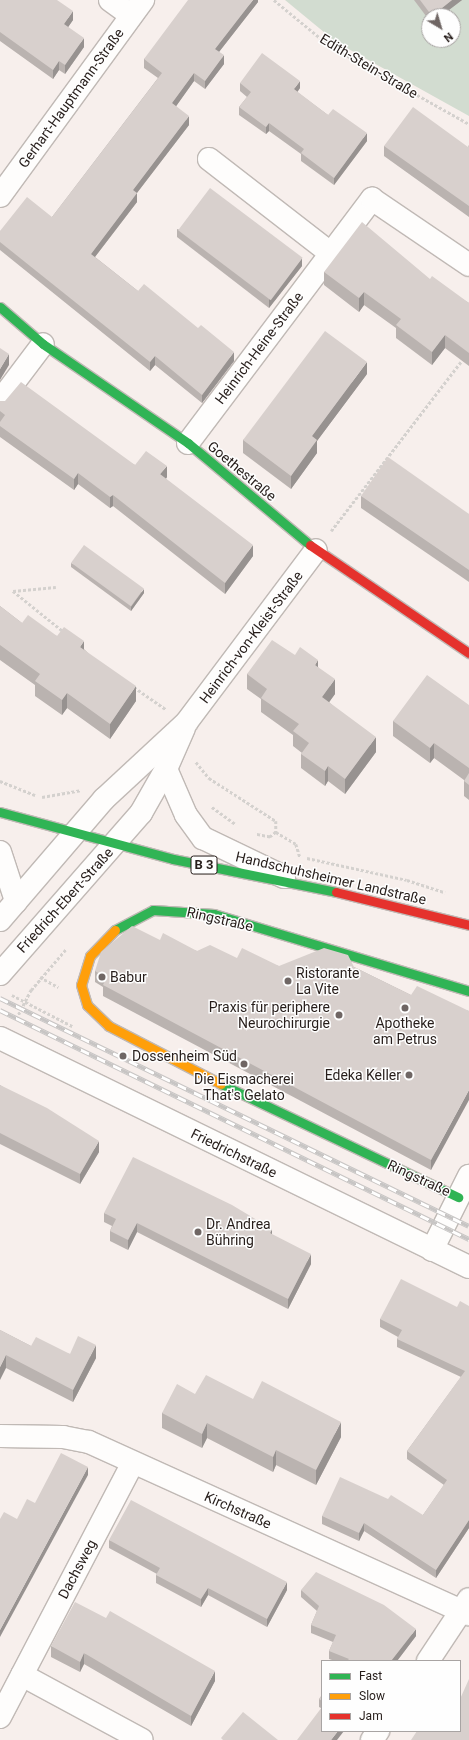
<!DOCTYPE html>
<html>
<head>
<meta charset="utf-8">
<style>
  body { margin:0 }
  #map { position:relative; width:469px; height:1740px; overflow:hidden; background:#f7efec; font-family:Roboto,sans-serif }
  div>[style] { position:absolute }
  [style*='--x'] { left:calc(var(--x)*1px); top:calc(var(--y)*1px); width:calc(var(--w)*1px); rotate:calc(var(--a)*1deg) }
  .green>* { inset:0; background:#d2dcd0 }
  .path>* { height:2.5px; margin-top:-1.25px; transform-origin:0; background:repeating-linear-gradient(90deg,#d4d1ce 0 3px,transparent 0 5px) }
  .roads { filter:drop-shadow(1px 0 #c0b9b5) drop-shadow(-1px 0 #c0b9b5) drop-shadow(0 1px #c0b9b5) drop-shadow(0 -1px #c0b9b5) }
  .street>* { height:22px; margin:-11px; padding:0 11px; transform-origin:11px; border-radius:11px; background:#fefdfc }
  .fast>* { height:9px; margin:-4.5px; padding:0 4.5px; transform-origin:4.5px; border-radius:4.5px; background:#30b455 }
  .slow>* { height:9px; margin:-4.5px; padding:0 4.5px; transform-origin:4.5px; border-radius:4.5px; background:#ff9f0a }
  .jam>* { height:9px; margin:-4.5px; padding:0 4.5px; transform-origin:4.5px; border-radius:4.5px; background:#e5322d }
  .rail>* { height:4.5px; margin-top:-2.25px; transform-origin:0; background:repeating-linear-gradient(90deg,#fefefe 0 9px,#c7c5c4 0 18px); box-sizing:border-box; border-block:1px solid #c7c5c4 }
  .wall>* { inset:0; background:#bab3b0 }
  .shaded-wall>* { inset:0; background:#979290 }
  .building>* { inset:0; background:#d8d0cd; transform-origin:0 0 }
  .dots>* { width:11px; height:11px; translate:-50% -50%; box-sizing:border-box; border:2px solid #fefefe; border-radius:50% }
  span { translate:-50% -50%; white-space:nowrap; text-align:center; line-height:1.15; -webkit-text-stroke:3px #fefefe; paint-order:stroke }
  .shield-label span { padding:1px 3px; background:#fefefe; border:1px solid; border-radius:3px; -webkit-text-stroke-width:0 }
  .shield-label { font-size:13px; color:#261d1a; font-weight:700 }
  .street-label { font-size:14px; color:#261d1a }
  .poi-label { font-size:14px; color:#261d1a }
  .left { translate:0 -50%; text-align:left }
  .right { translate:-100% -50%; text-align:right }
  .legend { position:absolute; left:321px; top:1660px; width:140px; height:72px; box-sizing:border-box; background:#fefefe; border:1px solid #a8a4a3; margin:0; padding:5px 7px; list-style:none; font-size:12px; color:#261d1a }
  .legend li { display:flex; align-items:center; gap:8px; height:20px }
  .legend b { width:20px; border:1px solid #a8a4a3 }
  .north { position:absolute; left:421px; top:8px; width:40px; height:40px; box-sizing:border-box; background:#fefefe; border:1px solid #a8a4a3; border-radius:50%; rotate:142deg; font-size:11px; font-weight:700; line-height:16px; text-align:center; color:#261d1a }
  .north::after { content:''; display:block; margin:auto; width:14px; height:18px; background:#6f6664; clip-path:polygon(50% 0,100% 100%,50% 72%,0 100%) }
</style>
</head>
<body>
<div id="map">
  <div class="green">
    <i style="clip-path:polygon(evenodd,285px 0,469px 0,469px 116px,336px 42px,285px 0,429px 16px,453px 16px,453px 40px,429px 40px,429px 16px)"></i>
  </div>
  <div class="path">
    <i style="--x:274;--y:0;--w:72;--a:39.4"></i>
    <i style="--x:330;--y:46;--w:159;--a:29.3"></i>
    <i style="--x:331;--y:531;--w:217;--a:-52.5"></i>
    <i style="--x:13;--y:591;--w:65;--a:38.8"></i>
    <i style="--x:13;--y:591;--w:43;--a:-5.3"></i>
    <i style="--x:134;--y:687;--w:39;--a:35"></i>
    <i style="--x:196;--y:762;--w:21;--a:51"></i>
    <i style="--x:209;--y:778;--w:80;--a:32.7"></i>
    <i style="--x:276;--y:821;--w:11;--a:90"></i>
    <i style="--x:276;--y:832;--w:8;--a:140"></i>
    <i style="--x:270;--y:837;--w:15;--a:-169"></i>
    <i style="--x:0;--y:781;--w:38;--a:22"></i>
    <i style="--x:42;--y:797;--w:39;--a:-10"></i>
    <i style="--x:212;--y:807;--w:29;--a:36"></i>
    <i style="--x:276;--y:832;--w:23;--a:31"></i>
    <i style="--x:296;--y:844;--w:14;--a:73"></i>
    <i style="--x:307;--y:858;--w:102;--a:12.4"></i>
    <i style="--x:407;--y:880;--w:40;--a:18"></i>
    <i style="--x:40;--y:977;--w:21;--a:29"></i>
    <i style="--x:12;--y:995;--w:68;--a:27.3"></i>
    <i style="--x:16;--y:1019;--w:33;--a:-63"></i>
    <i style="--x:31;--y:990;--w:54;--a:-49.5"></i>
  </div>
  <div class="roads">
    <div class="street">
      <i style="--x:110;--y:0;--w:26;--a:36"></i>
      <i style="--x:209;--y:159;--w:153;--a:37.8"></i>
      <i style="--x:0;--y:196;--w:243;--a:-53.9"></i>
      <i style="--x:0;--y:401;--w:71;--a:-53"></i>
      <i style="--x:188;--y:443;--w:306;--a:-53"></i>
      <i style="--x:372;--y:199;--w:117;--a:34.2"></i>
      <i style="--x:166;--y:769;--w:50;--a:66.5"></i>
      <i style="--x:186;--y:815;--w:29;--a:54"></i>
      <i style="--x:203;--y:838;--w:90;--a:25.7"></i>
      <i style="--x:0;--y:852;--w:52;--a:71.9"></i>
      <i style="--x:0;--y:920;--w:160;--a:-49.3"></i>
      <i style="--x:104;--y:799;--w:112;--a:-42.8"></i>
      <i style="--x:186;--y:723;--w:216;--a:-53.1"></i>
      <i style="--x:0;--y:974;--w:214;--a:-48.8"></i>
      <i style="--x:141;--y:813;--w:51;--a:-60.4"></i>
      <i style="--x:166;--y:769;--w:45;--a:-66.3"></i>
      <i style="--x:0;--y:1038;--w:522;--a:26.03"></i>
      <i style="--x:432;--y:1250;--w:83;--a:-63.4"></i>
      <i style="--x:0;--y:1436;--w:63;--a:0.9"></i>
      <i style="--x:63;--y:1437;--w:26;--a:11"></i>
      <i style="--x:89;--y:1442;--w:417;--a:24.4"></i>
      <i style="--x:428;--y:1661;--w:74;--a:-56.5"></i>
      <i style="--x:22;--y:1675;--w:136;--a:28.4"></i>
      <i style="--x:0;--y:1717;--w:287;--a:-62.4"></i>
      <i style="--x:372;--y:1740;--w:11;--a:-56"></i>
    </div>
    <div class="fast">
      <i style="--x:0;--y:307;--w:57;--a:40.7"></i>
      <i style="--x:43;--y:344;--w:176;--a:34.3"></i>
      <i style="--x:188;--y:443;--w:159;--a:39.9"></i>
      <i style="--x:0;--y:812;--w:179;--a:15.2"></i>
      <i style="--x:173;--y:859;--w:166;--a:11.4"></i>
      <i style="--x:115;--y:930;--w:43;--a:-27.8"></i>
      <i style="--x:153;--y:910;--w:61;--a:3.8"></i>
      <i style="--x:214;--y:914;--w:266;--a:16.8"></i>
      <i style="--x:221;--y:1084;--w:263;--a:25.5"></i>
    </div>
    <div class="slow">
      <i style="--x:115;--y:930;--w:36;--a:134"></i>
      <i style="--x:90;--y:956;--w:30;--a:107"></i>
      <i style="--x:81;--y:985;--w:21;--a:73"></i>
      <i style="--x:87;--y:1005;--w:30;--a:44"></i>
      <i style="--x:109;--y:1026;--w:126;--a:27.4"></i>
    </div>
    <div class="jam">
      <i style="--x:310;--y:545;--w:192;--a:34.2"></i>
      <i style="--x:336;--y:892;--w:137;--a:13.9"></i>
    </div>
  </div>
  <div class="rail">
    <i style="--x:0;--y:998;--w:521;--a:25.93"></i>
    <i style="--x:0;--y:1010;--w:522;--a:26.03"></i>
  </div>
  <div class="wall">
    <i style="clip-path:polygon(0 0,73px 20px,68px 27px,84px 47px,65px 74px,59px 70px,53px 79px,0 41px)"></i>
    <i style="clip-path:polygon(258px 0,258px 2px,219px 52px,224px 64px,205px 89px,194px 81px,176px 106px,189px 125px,137px 193px,137px 202px,95px 257px,138px 291px,234px 361px,202px 403px,155px 365px,150px 371px,0 250px,0 231px,52px 217px,158px 78px,144px 68px,144px 59px)"></i>
    <i style="clip-path:polygon(414px 0,462px 0,441px 16px,429px 16px,429px 20px)"></i>
    <i style="clip-path:polygon(240px 83px,300px 88px,297px 92px,328px 115px,367px 141px,334px 185px,301px 161px,301px 154px,269px 131px,266px 134px,239px 115px,239px 107px,247px 97px,240px 91px)"></i>
    <i style="clip-path:polygon(469px 145px,469px 217px,384px 156px,384px 146px,468px 147px)"></i>
    <i style="clip-path:polygon(177px 229px,302px 266px,269px 308px,177px 237px)"></i>
    <i style="clip-path:polygon(324px 272px,430px 279px,469px 303px,469px 366px,445px 348px,432px 365px,396px 338px,396px 328px,364px 305px,359px 312px,324px 285px)"></i>
    <i style="clip-path:polygon(367px 374px,317px 441px,317px 453px,291px 489px,243px 453px,243px 440px)"></i>
    <i style="clip-path:polygon(0 401px,135px 465px,167px 477px,166px 479px,253px 556px,225px 594px,113px 506px,110px 508px,78px 484px,74px 490px,0 437px)"></i>
    <i style="clip-path:polygon(361px 496px,469px 514px,469px 582px,361px 508px)"></i>
    <i style="clip-path:polygon(71px 563px,144px 593px,131px 611px,71px 567px)"></i>
    <i style="clip-path:polygon(0 606px,22px 623px,57px 636px,84px 649px,136px 701px,110px 739px,67px 708px,62px 715px,35px 696px,35px 685px,0 660px)"></i>
    <i style="clip-path:polygon(295px 655px,318px 667px,335px 694px,329px 702px,376px 752px,345px 794px,328px 781px,325px 786px,301px 768px,301px 754px,302px 753px,293px 746px,293px 735px,261px 712px,261px 699px,247px 689px,247px 674px)"></i>
    <i style="clip-path:polygon(469px 705px,469px 800px,464px 796px,464px 780px,434px 758px,430px 763px,393px 736px,393px 721px)"></i>
    <i style="clip-path:polygon(160px 940px,197px 951px,279px 966px,354px 967px,411px 995px,469px 1011px,431px 1170px,103px 996px,103px 987px,95px 982px,95px 971px)"></i>
    <i style="clip-path:polygon(0 1085px,99px 1152px,80px 1184px,0 1144px)"></i>
    <i style="clip-path:polygon(104px 1213px,272px 1235px,311px 1264px,288px 1309px,137px 1232px,128px 1250px,110px 1241px,110px 1231px,112px 1226px,104px 1222px)"></i>
    <i style="clip-path:polygon(469px 1306px,469px 1528px,436px 1578px,364px 1531px,359px 1541px,322px 1524px,322px 1516px,423px 1515px,444px 1485px,407px 1459px,407px 1451px,461px 1377px,397px 1347px,397px 1339px,398px 1337px,380px 1327px,380px 1319px,457px 1307px)"></i>
    <i style="clip-path:polygon(0 1330px,31px 1346px,70px 1354px,96px 1358px,73px 1402px,6px 1368px)"></i>
    <i style="clip-path:polygon(195px 1394px,253px 1399px,341px 1437px,316px 1485px,276px 1465px,273px 1472px,207px 1438px,202px 1448px,162px 1428px,162px 1413px)"></i>
    <i style="clip-path:polygon(109px 1540px,287px 1590px,267px 1627px,208px 1595px,201px 1607px,156px 1583px,156px 1575px,157px 1574px,109px 1548px)"></i>
    <i style="clip-path:polygon(301px 1590px,416px 1636px,397px 1661px,335px 1661px,329px 1659px,329px 1651px,333px 1642px,311px 1633px,311px 1625px,317px 1611px,301px 1597px)"></i>
    <i style="clip-path:polygon(51px 1646px,215px 1681px,191px 1726px,84px 1664px,80px 1672px,51px 1657px)"></i>
    <i style="clip-path:polygon(322px 1695px,322px 1731px,321px 1708px,319px 1707px,319px 1699px)"></i>
  </div>
  <div class="shaded-wall">
    <i style="clip-path:polygon(253px 0,258px 0,258px 2px,215px 57px,215px 49px)"></i>
    <i style="clip-path:polygon(452px 0,462px 0,441px 16px,432px 16px)"></i>
    <i style="clip-path:polygon(73px 11px,73px 20px,64px 33px,64px 24px)"></i>
    <i style="clip-path:polygon(84px 38px,84px 47px,65px 74px,65px 65px)"></i>
    <i style="clip-path:polygon(224px 55px,224px 64px,205px 89px,205px 81px)"></i>
    <i style="clip-path:polygon(59px 61px,59px 70px,53px 79px,53px 70px)"></i>
    <i style="clip-path:polygon(194px 73px,194px 81px,172px 112px,172px 103px)"></i>
    <i style="clip-path:polygon(300px 81px,300px 88px,294px 97px,294px 89px)"></i>
    <i style="clip-path:polygon(189px 116px,189px 125px,133px 198px,133px 190px)"></i>
    <i style="clip-path:polygon(269px 123px,269px 131px,266px 134px,266px 127px)"></i>
    <i style="clip-path:polygon(367px 133px,367px 141px,334px 185px,334px 178px)"></i>
    <i style="clip-path:polygon(137px 193px,137px 202px,91px 262px,91px 254px)"></i>
    <i style="clip-path:polygon(302px 258px,302px 266px,269px 308px,269px 300px)"></i>
    <i style="clip-path:polygon(364px 292px,364px 305px,359px 312px,359px 298px)"></i>
    <i style="clip-path:polygon(445px 335px,445px 348px,432px 365px,432px 352px)"></i>
    <i style="clip-path:polygon(234px 352px,234px 361px,202px 403px,202px 395px)"></i>
    <i style="clip-path:polygon(9px 354px,9px 365px,0 380px,0 369px)"></i>
    <i style="clip-path:polygon(155px 356px,155px 365px,150px 371px,150px 362px)"></i>
    <i style="clip-path:polygon(367px 362px,367px 374px,317px 441px,317px 453px,291px 489px,291px 476px,312px 436px)"></i>
    <i style="clip-path:polygon(167px 466px,167px 477px,160px 486px,160px 474px)"></i>
    <i style="clip-path:polygon(78px 473px,78px 484px,74px 490px,74px 479px)"></i>
    <i style="clip-path:polygon(113px 495px,113px 506px,110px 508px,110px 497px)"></i>
    <i style="clip-path:polygon(253px 545px,253px 556px,225px 594px,225px 583px)"></i>
    <i style="clip-path:polygon(144px 589px,144px 593px,131px 611px,131px 607px)"></i>
    <i style="clip-path:polygon(84px 641px,84px 656px,80px 647px)"></i>
    <i style="clip-path:polygon(318px 660px,318px 675px,315px 665px)"></i>
    <i style="clip-path:polygon(335px 679px,335px 694px,322px 712px,322px 697px)"></i>
    <i style="clip-path:polygon(136px 686px,136px 701px,110px 739px,110px 724px)"></i>
    <i style="clip-path:polygon(67px 693px,67px 708px,62px 715px,62px 700px)"></i>
    <i style="clip-path:polygon(376px 737px,376px 752px,345px 794px,345px 779px)"></i>
    <i style="clip-path:polygon(434px 743px,434px 758px,430px 763px,430px 748px)"></i>
    <i style="clip-path:polygon(328px 766px,328px 781px,325px 786px,325px 771px)"></i>
    <i style="clip-path:polygon(469px 1090px,469px 1100px,431px 1170px,431px 1160px)"></i>
    <i style="clip-path:polygon(99px 1141px,99px 1152px,80px 1184px,80px 1174px)"></i>
    <i style="clip-path:polygon(137px 1223px,137px 1232px,128px 1250px,128px 1240px)"></i>
    <i style="clip-path:polygon(272px 1229px,272px 1238px,270px 1233px)"></i>
    <i style="clip-path:polygon(311px 1254px,311px 1264px,288px 1309px,288px 1299px)"></i>
    <i style="clip-path:polygon(96px 1345px,96px 1358px,73px 1402px,73px 1390px)"></i>
    <i style="clip-path:polygon(6px 1355px,6px 1368px,0 1380px,0 1367px)"></i>
    <i style="clip-path:polygon(341px 1422px,341px 1437px,316px 1485px,316px 1470px)"></i>
    <i style="clip-path:polygon(207px 1423px,207px 1438px,202px 1448px,202px 1434px)"></i>
    <i style="clip-path:polygon(276px 1450px,276px 1465px,273px 1472px,273px 1457px)"></i>
    <i style="clip-path:polygon(88px 1467px,88px 1475px,0 1637px,0 1630px)"></i>
    <i style="clip-path:polygon(469px 1520px,469px 1528px,436px 1578px,436px 1570px)"></i>
    <i style="clip-path:polygon(364px 1523px,364px 1531px,359px 1541px,359px 1533px)"></i>
    <i style="clip-path:polygon(287px 1582px,287px 1590px,267px 1627px,267px 1619px)"></i>
    <i style="clip-path:polygon(208px 1588px,208px 1595px,201px 1607px,201px 1599px)"></i>
    <i style="clip-path:polygon(416px 1629px,416px 1636px,397px 1661px,391px 1661px)"></i>
    <i style="clip-path:polygon(84px 1653px,84px 1664px,80px 1672px,80px 1662px)"></i>
    <i style="clip-path:polygon(215px 1671px,215px 1681px,191px 1726px,191px 1716px)"></i>
    <i style="clip-path:polygon(338px 1731px,344px 1731px,337px 1740px,331px 1740px)"></i>
  </div>
  <div class="building">
    <i style="clip-path:polygon(0 0,57px 0,73px 11px,64px 24px,84px 38px,65px 65px,59px 61px,53px 70px,0 32px)"></i>
    <i style="clip-path:polygon(188px 0,253px 0,215px 49px,224px 55px,205px 81px,194px 73px,172px 103px,189px 116px,133px 190px,137px 193px,91px 254px,138px 291px,144px 284px,198px 328px,201px 325px,234px 352px,202px 395px,155px 356px,150px 362px,0 242px,0 231px,27px 197px,52px 217px,162px 73px,144px 59px)"></i>
    <i style="clip-path:polygon(420px 0,452px 0,432px 16px)"></i>
    <i style="clip-path:polygon(262px 53px,300px 81px,294px 89px,328px 115px,333px 109px,367px 133px,334px 178px,301px 153px,304px 149px,269px 123px,266px 127px,239px 107px,251px 92px,240px 83px)"></i>
    <i style="clip-path:polygon(413px 107px,468px 147px,469px 145px,469px 206px,384px 146px)"></i>
    <i style="left:210px;top:188px;width:116px;height:53px;rotate:37deg"></i>
    <i style="clip-path:polygon(362px 222px,430px 279px,432px 276px,469px 303px,469px 353px,445px 335px,432px 352px,396px 325px,401px 319px,364px 292px,359px 298px,324px 272px)"></i>
    <i style="clip-path:polygon(325px 331px,367px 362px,312px 436px,317px 440px,291px 476px,243px 440px)"></i>
    <i style="clip-path:polygon(0 348px,9px 354px,0 369px)"></i>
    <i style="clip-path:polygon(21px 382px,135px 465px,146px 451px,167px 466px,160px 474px,253px 545px,225px 583px,113px 495px,110px 497px,78px 473px,74px 479px,0 426px,0 422px,5px 415px,0 411px,0 401px,5px 401px)"></i>
    <i style="clip-path:polygon(388px 457px,469px 514px,469px 570px,361px 496px)"></i>
    <i style="left:84px;top:545px;width:74px;height:22px;rotate:36deg"></i>
    <i style="clip-path:polygon(0 606px,22px 623px,28px 615px,57px 636px,64px 627px,84px 641px,80px 647px,136px 686px,110px 724px,67px 693px,62px 700px,35px 681px,40px 674px,0 645px)"></i>
    <i style="clip-path:polygon(272px 640px,295px 655px,300px 647px,318px 660px,315px 665px,335px 679px,322px 697px,376px 737px,345px 779px,328px 766px,325px 771px,301px 754px,309px 743px,293px 731px,299px 724px,261px 698px,267px 689px,247px 674px)"></i>
    <i style="clip-path:polygon(427px 675px,469px 705px,469px 768px,434px 743px,430px 748px,393px 721px)"></i>
    <i style="clip-path:polygon(469px 773px,469px 785px,464px 781px)"></i>
    <i style="clip-path:polygon(132px 926px,160px 940px,163px 933px,197px 951px,210px 945px,237px 958px,242px 948px,279px 966px,324px 948px,348px 955px,354px 967px,411px 995px,417px 986px,469px 1011px,469px 1090px,431px 1160px,103px 985px,106px 978px,95px 971px,101px 952px)"></i>
    <i style="clip-path:polygon(0 1085px,47px 1108px,99px 1141px,80px 1174px,0 1133px)"></i>
    <i style="clip-path:polygon(133px 1157px,232px 1205px,272px 1229px,270px 1233px,311px 1254px,288px 1299px,137px 1223px,128px 1240px,110px 1231px,116px 1219px,104px 1213px)"></i>
    <i style="clip-path:polygon(401px 1279px,457px 1307px,460px 1301px,469px 1306px,469px 1520px,436px 1570px,364px 1523px,359px 1533px,322px 1516px,340px 1477px,388px 1499px,391px 1495px,423px 1515px,447px 1480px,407px 1451px,465px 1371px,397px 1339px,402px 1330px,380px 1319px)"></i>
    <i style="clip-path:polygon(0 1330px,31px 1346px,36px 1337px,70px 1354px,78px 1336px,96px 1345px,73px 1390px,6px 1355px,0 1367px)"></i>
    <i style="clip-path:polygon(206px 1375px,253px 1399px,262px 1381px,341px 1422px,316px 1470px,276px 1450px,273px 1457px,207px 1423px,202px 1434px,162px 1413px,177px 1384px,195px 1394px)"></i>
    <i style="clip-path:polygon(61px 1453px,88px 1467px,0 1630px,0 1519px,4px 1512px,17px 1519px,27px 1499px,35px 1503px)"></i>
    <i style="clip-path:polygon(131px 1500px,287px 1582px,267px 1619px,208px 1588px,201px 1599px,156px 1575px,160px 1568px,109px 1540px)"></i>
    <i style="clip-path:polygon(316px 1572px,384px 1605px,416px 1629px,391px 1661px,347px 1661px,349px 1659px,329px 1651px,336px 1635px,311px 1625px,319px 1606px,301px 1590px)"></i>
    <i style="clip-path:polygon(75px 1602px,106px 1618px,110px 1611px,215px 1671px,191px 1716px,84px 1653px,80px 1662px,51px 1646px)"></i>
    <i style="clip-path:polygon(469px 1679px,469px 1740px,411px 1740px,417px 1731px,460px 1731px,460px 1699px)"></i>
    <i style="clip-path:polygon(322px 1695px,322px 1701px,319px 1699px)"></i>
    <i style="clip-path:polygon(322px 1707px,322px 1731px,338px 1731px,331px 1740px,297px 1740px)"></i>
    <i style="clip-path:polygon(243px 1712px,278px 1740px,223px 1740px,221px 1738px)"></i>
  </div>
  <div class="dots">
    <i style="left:102px;top:977px;background:#6f6664"></i>
    <i style="left:288px;top:981px;background:#6f6664"></i>
    <i style="left:405px;top:1008px;background:#6f6664"></i>
    <i style="left:339px;top:1015px;background:#6f6664"></i>
    <i style="left:123px;top:1056px;background:#6f6664"></i>
    <i style="left:244px;top:1064px;background:#6f6664"></i>
    <i style="left:409px;top:1075px;background:#6f6664"></i>
    <i style="left:198px;top:1232px;background:#6f6664"></i>
  </div>
  <div class="shield-label">
    <span style="left:204px;top:865px">B 3</span>
  </div>
  <div class="street-label">
    <span style="left:369px;top:66px;rotate:31deg">Edith-Stein-Straße</span>
    <span style="left:71px;top:98px;rotate:-54deg">Gerhart-Hauptmann-Straße</span>
    <span style="left:259px;top:348px;rotate:-53deg">Heinrich-Heine-Straße</span>
    <span style="left:242px;top:471px;rotate:40deg">Goethestraße</span>
    <span style="left:251px;top:637px;rotate:-53deg">Heinrich-von-Kleist-Straße</span>
    <span style="left:331px;top:878px;rotate:13deg">Handschuhsheimer Landstraße</span>
    <span style="left:65px;top:900px;rotate:-48deg">Friedrich-Ebert-Straße</span>
    <span style="left:220px;top:919px;rotate:13deg">Ringstraße</span>
    <span style="left:234px;top:1153px;rotate:26deg">Friedrichstraße</span>
    <span style="left:419px;top:1178px;rotate:25deg">Ringstraße</span>
    <span style="left:238px;top:1510px;rotate:24deg">Kirchstraße</span>
    <span style="left:77px;top:1569px;rotate:-62deg">Dachsweg</span>
  </div>
  <div class="poi-label">
    <span class="left" style="left:296px;top:981px">Ristorante<br>La Vite</span>
    <span class="left" style="left:110px;top:977px">Babur</span>
    <span class="right" style="left:330px;top:1015px">Praxis für periphere<br>Neurochirurgie</span>
    <span style="left:405px;top:1031px">Apotheke<br>am Petrus</span>
    <span class="left" style="left:132px;top:1056px">Dossenheim Süd</span>
    <span class="right" style="left:401px;top:1075px">Edeka Keller</span>
    <span style="left:244px;top:1087px">Die Eismacherei<br>That's Gelato</span>
    <span class="left" style="left:206px;top:1232px">Dr. Andrea<br>Bühring</span>
  </div>
  <ul class="legend">
  <li><b style="height:5px;background:#30b455"></b>Fast</li>
  <li><b style="height:5px;background:#ff9f0a"></b>Slow</li>
  <li><b style="height:5px;background:#e5322d"></b>Jam</li>
  </ul>
  <div class="north">N</div>
</div>
</body>
</html>
